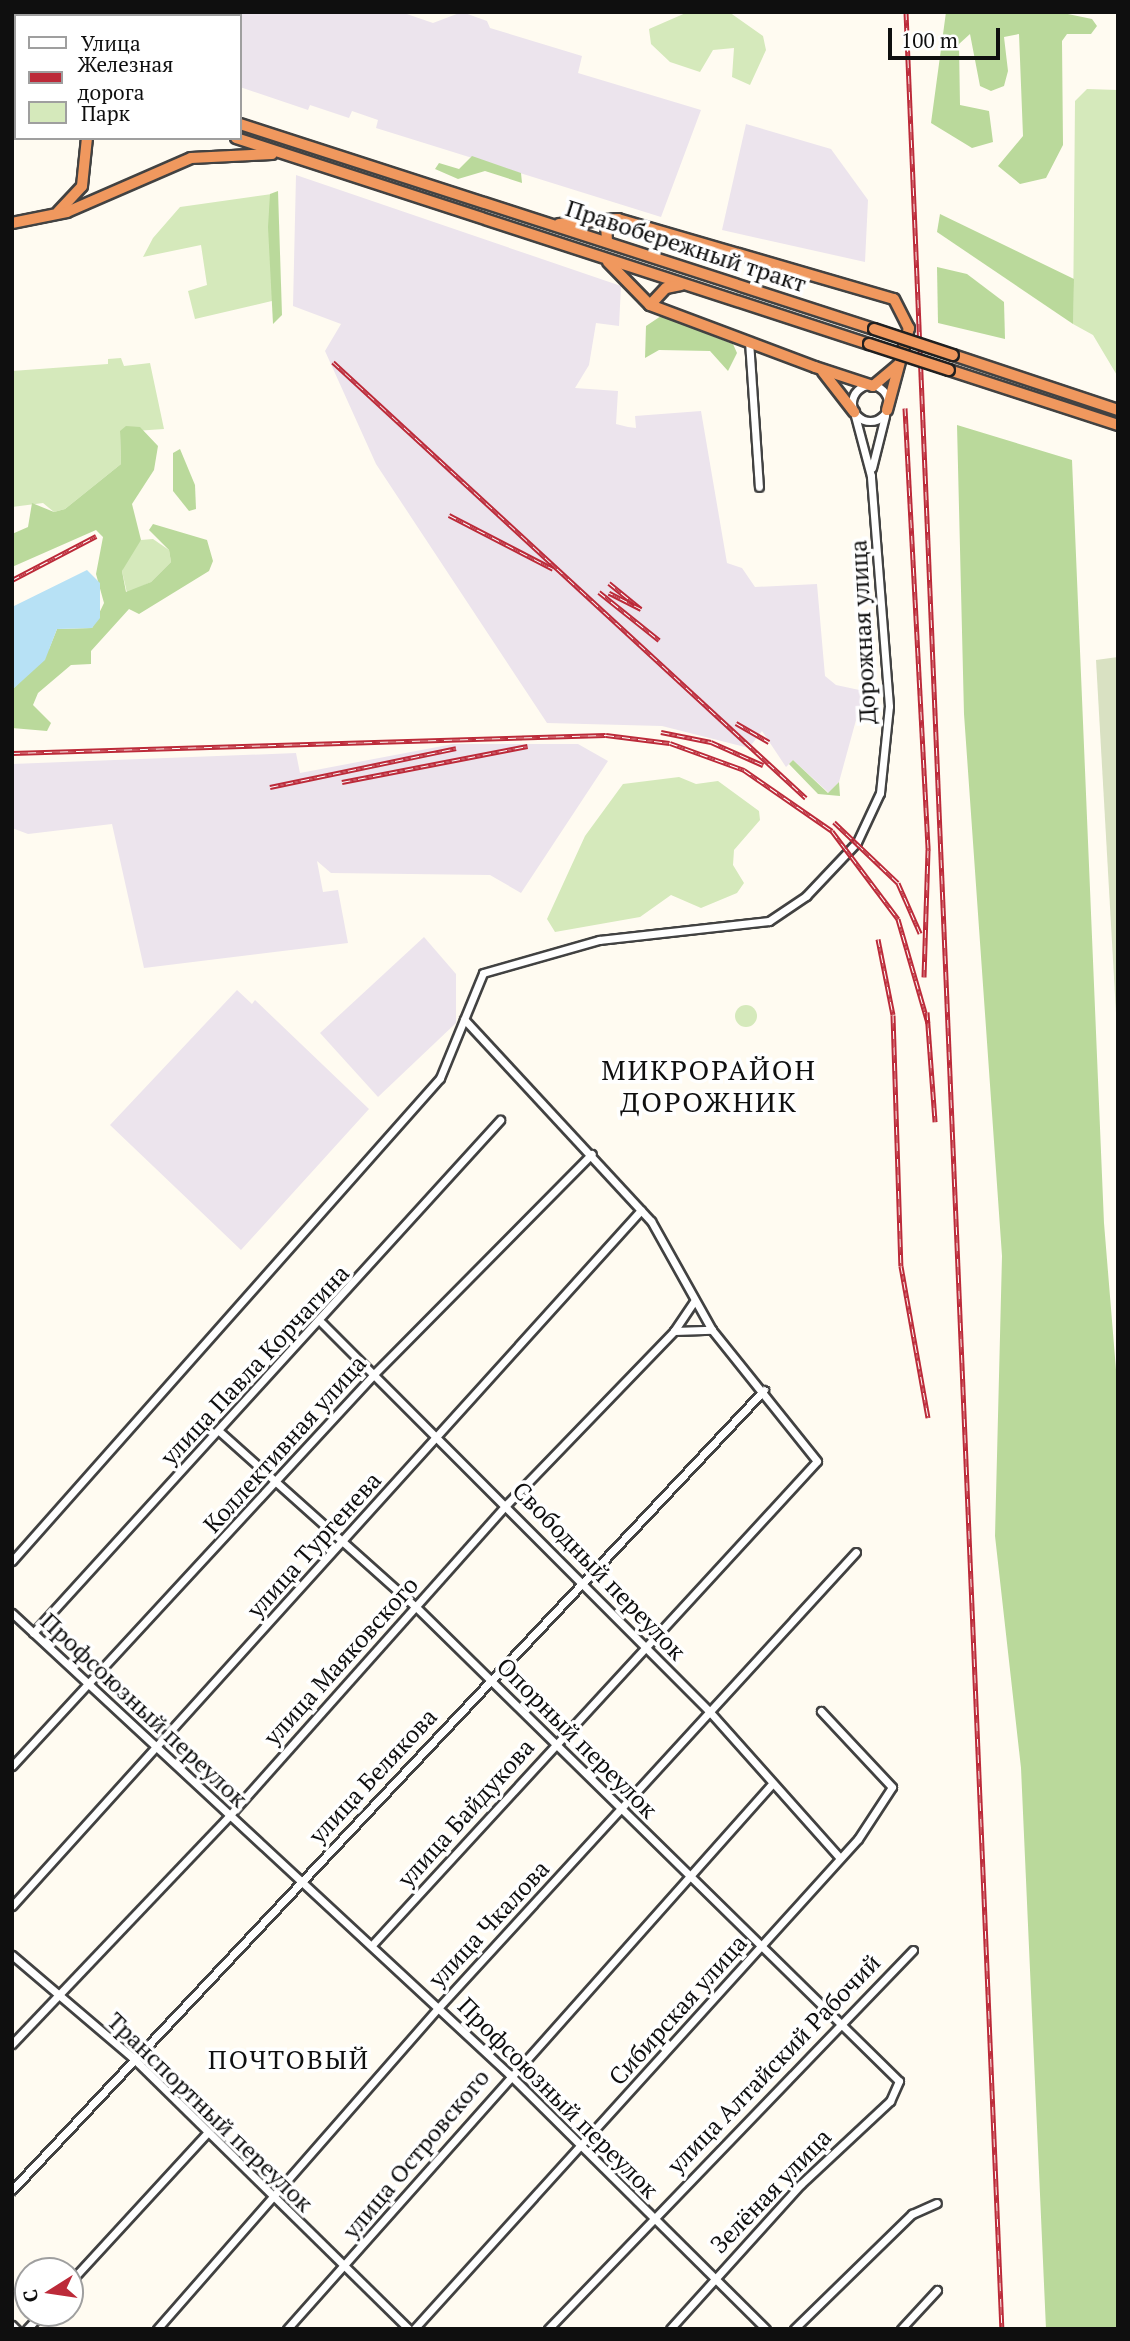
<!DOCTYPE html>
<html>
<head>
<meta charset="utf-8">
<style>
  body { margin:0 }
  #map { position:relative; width:1130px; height:2341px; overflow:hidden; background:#fffbf1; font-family:"PT Serif",serif }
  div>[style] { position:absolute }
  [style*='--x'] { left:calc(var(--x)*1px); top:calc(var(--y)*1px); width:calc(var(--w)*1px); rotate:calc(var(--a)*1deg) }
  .industrial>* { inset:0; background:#ece4ed }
  .green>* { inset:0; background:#d5e9bb }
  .round { border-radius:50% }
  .forest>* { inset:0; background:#bad99b }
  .cemetery>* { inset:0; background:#d9e1c2 }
  .water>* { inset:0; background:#b7e1f5 }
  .roads { filter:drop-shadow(2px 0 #424242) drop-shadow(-2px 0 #424242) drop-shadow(0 2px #424242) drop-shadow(0 -2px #424242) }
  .minor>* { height:7px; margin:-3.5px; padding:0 3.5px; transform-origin:3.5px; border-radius:3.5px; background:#fff }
  .minor>.ring { margin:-3.5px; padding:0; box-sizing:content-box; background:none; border:7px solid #fff; border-radius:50% }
  .highway>* { height:10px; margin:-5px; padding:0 5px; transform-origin:5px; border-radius:5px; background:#f0985e }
  .rail>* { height:5px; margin-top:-2.5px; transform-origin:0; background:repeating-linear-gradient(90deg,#fff 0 8px,#bc2a39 0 16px); box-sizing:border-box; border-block:2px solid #bc2a39 }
  .bridges { filter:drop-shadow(2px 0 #202020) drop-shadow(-2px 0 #202020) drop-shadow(0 2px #202020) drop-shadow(0 -2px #202020) }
  .highway-bridge>* { height:10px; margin:-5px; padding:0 5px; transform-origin:5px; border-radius:5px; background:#f0985e }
  span { translate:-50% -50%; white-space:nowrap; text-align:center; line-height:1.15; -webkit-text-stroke:7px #fff; paint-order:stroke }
  .street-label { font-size:24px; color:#0f0f0f }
  .neighbourhood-label { font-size:26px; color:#0f0f0f; letter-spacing:2px }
  .quarter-label { font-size:28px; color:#0f0f0f; letter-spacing:2px }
  .frame { position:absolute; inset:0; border:14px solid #0f0f0f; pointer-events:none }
  .legend { position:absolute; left:14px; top:14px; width:228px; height:126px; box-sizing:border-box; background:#fff; border:2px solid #9f9f9f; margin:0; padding:9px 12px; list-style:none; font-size:21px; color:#0f0f0f }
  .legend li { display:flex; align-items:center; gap:14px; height:35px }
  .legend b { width:35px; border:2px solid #9f9f9f }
  .north { position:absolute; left:14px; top:2257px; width:70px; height:70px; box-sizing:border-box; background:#fff; border:2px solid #9f9f9f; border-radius:50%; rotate:258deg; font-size:19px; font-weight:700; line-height:28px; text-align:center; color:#0f0f0f }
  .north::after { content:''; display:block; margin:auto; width:24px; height:32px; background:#bc2a39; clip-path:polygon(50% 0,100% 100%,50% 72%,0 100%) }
  .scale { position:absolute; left:888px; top:28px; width:112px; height:32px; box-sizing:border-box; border:4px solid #0f0f0f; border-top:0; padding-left:9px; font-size:21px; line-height:24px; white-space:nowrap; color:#0f0f0f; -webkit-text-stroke:5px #fff; paint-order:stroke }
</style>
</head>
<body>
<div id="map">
  <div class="industrial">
    <i style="clip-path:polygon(144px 12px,401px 12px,433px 23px,462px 12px,487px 21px,490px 28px,582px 56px,578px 73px,701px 110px,661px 217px,376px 128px,378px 120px,352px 111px,349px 118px,310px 105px,308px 110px,240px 87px,240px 16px)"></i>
    <i style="clip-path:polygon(746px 124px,831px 149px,868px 200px,865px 262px,722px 230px)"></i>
    <i style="clip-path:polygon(296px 175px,621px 286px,619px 326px,596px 323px,589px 365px,575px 388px,618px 391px,616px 424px,628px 427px,636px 428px,635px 416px,701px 411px,727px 563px,742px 568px,755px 587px,817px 584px,825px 676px,836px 685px,864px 691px,839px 782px,829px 793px,793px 760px,786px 767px,762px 731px,749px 748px,662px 726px,547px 723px,376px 464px,325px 351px,341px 324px,293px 306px)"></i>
    <i style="clip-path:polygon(453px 744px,578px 744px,608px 761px,521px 893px,490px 875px,331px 873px,317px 861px,323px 892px,338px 890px,348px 943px,144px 968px,112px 824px,28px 834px,12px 828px,12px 764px,296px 753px,300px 773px)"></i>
    <i style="clip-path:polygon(424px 937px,456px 974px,456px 1023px,378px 1097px,320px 1033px)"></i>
    <i style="clip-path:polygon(237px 990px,252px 1004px,255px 1000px,369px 1109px,241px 1250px,110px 1125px)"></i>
  </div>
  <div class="green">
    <i style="clip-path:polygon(688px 12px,729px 12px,763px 36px,766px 50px,750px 85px,732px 77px,734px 48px,713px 50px,700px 72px,670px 62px,651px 44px,649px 29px)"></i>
    <i style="clip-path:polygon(1087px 89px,1118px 90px,1118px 377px,1093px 335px,1073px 324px,1075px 101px)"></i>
    <i style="clip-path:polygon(272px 194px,276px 300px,195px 319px,188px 291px,207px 285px,201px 245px,143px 257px,153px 238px,180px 207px)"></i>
    <i style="clip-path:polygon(121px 358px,124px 366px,150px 363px,164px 429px,120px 432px,121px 464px,65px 509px,54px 512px,43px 503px,12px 507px,12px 371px,108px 364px,108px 359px)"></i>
    <i style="clip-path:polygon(153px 539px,169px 550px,171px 562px,151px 582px,127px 593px,122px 571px,127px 555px,141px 540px)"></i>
    <i style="clip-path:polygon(679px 777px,696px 784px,718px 781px,759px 811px,760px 820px,734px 850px,733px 865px,744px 883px,737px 893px,701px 908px,671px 895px,640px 917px,555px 932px,547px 919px,585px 836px,623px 784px)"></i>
    <i class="round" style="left:735px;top:1005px;width:22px;height:22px"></i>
  </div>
  <div class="forest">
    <i style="clip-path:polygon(946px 12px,1063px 13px,1092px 19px,1097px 26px,1091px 34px,1067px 34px,1062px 41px,1063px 145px,1046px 178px,1020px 184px,998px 166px,1023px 136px,1019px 34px,1004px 37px,1008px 71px,1004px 86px,991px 91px,980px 86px,970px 34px,959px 44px,960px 105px,989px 111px,993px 142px,972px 148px,931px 123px)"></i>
    <i style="clip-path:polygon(472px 156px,521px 173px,522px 183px,485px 171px,458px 179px,435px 169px,439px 163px,459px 169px)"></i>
    <i style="clip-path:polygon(278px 191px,282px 315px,273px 324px,268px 227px,270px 194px)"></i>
    <i style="clip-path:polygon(940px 214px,1074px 279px,1073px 324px,937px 232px)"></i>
    <i style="clip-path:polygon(937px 267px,967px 274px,1004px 302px,1005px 339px,938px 323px)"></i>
    <i style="clip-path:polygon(661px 316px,733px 344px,737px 353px,728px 371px,710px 351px,659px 350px,645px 358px,646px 326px)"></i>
    <i style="clip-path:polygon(957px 425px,1072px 460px,1104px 1223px,1118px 1394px,1118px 2329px,1046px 2329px,1021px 1768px,995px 1536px,1002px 1256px,964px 714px)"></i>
    <i style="clip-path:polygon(126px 426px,140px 427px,158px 446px,154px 470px,132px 504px,141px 540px,122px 571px,126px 592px,151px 582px,171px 562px,169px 550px,149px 530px,153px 524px,207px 540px,213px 561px,209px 571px,139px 614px,129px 609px,91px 651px,91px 664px,71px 665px,38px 693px,33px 705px,51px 723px,47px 731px,12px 728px,12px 690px,49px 649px,57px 629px,92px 628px,104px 603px,96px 574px,103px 537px,96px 530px,12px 567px,12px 534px,28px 527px,32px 503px,54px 512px,65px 509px,121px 464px,120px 431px)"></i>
    <i style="clip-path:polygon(180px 449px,195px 485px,196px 509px,189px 511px,173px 491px,173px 453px)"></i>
    <i style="clip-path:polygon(793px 760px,828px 793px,839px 782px,840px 796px,818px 794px,789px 764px)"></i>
  </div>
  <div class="cemetery">
    <i style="clip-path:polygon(1118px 657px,1118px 1048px,1096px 660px)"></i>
  </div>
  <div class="water">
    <i style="clip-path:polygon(87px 570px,100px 583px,100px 618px,92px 628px,57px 629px,45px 660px,12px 690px,12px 607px)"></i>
  </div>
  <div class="roads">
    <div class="minor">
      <i style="--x:749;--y:341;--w:146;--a:86.1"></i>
      <i class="ring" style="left:852px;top:385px;width:29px;height:29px"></i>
      <i style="--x:872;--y:468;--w:54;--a:-76"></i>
      <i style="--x:322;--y:1323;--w:548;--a:45.07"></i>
      <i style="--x:709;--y:1711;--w:195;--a:48.3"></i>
      <i style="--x:674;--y:1331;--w:38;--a:-2"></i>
      <i style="--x:219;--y:1431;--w:263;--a:41.8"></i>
      <i style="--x:415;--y:1606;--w:678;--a:44.46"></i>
      <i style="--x:899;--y:2081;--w:22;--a:114"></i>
      <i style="--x:890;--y:2101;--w:122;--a:137"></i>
      <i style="--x:801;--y:2184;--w:195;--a:132.1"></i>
      <i style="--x:12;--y:1561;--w:645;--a:-48.45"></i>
      <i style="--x:440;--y:1078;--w:113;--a:-67.7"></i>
      <i style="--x:483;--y:973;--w:121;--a:-15.9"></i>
      <i style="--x:599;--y:940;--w:171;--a:-6.4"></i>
      <i style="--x:769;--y:921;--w:45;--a:-34"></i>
      <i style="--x:806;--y:896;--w:74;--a:-46.6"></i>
      <i style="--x:857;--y:842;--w:54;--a:-64.9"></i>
      <i style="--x:880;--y:793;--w:87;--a:-84.1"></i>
      <i style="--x:889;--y:706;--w:231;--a:-94.5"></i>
      <i style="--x:871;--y:476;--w:66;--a:-104.9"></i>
      <i style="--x:12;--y:1613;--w:678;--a:42.85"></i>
      <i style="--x:509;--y:2074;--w:362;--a:44.8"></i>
      <i style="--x:33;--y:1633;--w:694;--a:-47.69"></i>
      <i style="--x:12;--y:1766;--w:535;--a:-47.27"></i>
      <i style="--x:375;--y:1373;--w:308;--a:-45.3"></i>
      <i style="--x:12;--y:1906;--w:938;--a:-47.89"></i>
      <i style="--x:372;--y:1945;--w:657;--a:-47.4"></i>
      <i style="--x:817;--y:1461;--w:168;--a:-128.7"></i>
      <i style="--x:712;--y:1330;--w:125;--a:-119.2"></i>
      <i style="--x:651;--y:1221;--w:275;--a:-132.8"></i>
      <i style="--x:12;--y:1955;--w:157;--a:40.4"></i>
      <i style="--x:132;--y:2057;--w:388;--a:44.5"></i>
      <i style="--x:12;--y:2044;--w:315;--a:-46.4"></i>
      <i style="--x:229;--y:1816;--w:418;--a:-48.3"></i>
      <i style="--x:507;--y:1504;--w:240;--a:-46"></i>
      <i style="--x:674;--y:1331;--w:36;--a:-56"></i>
      <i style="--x:12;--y:2190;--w:1098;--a:-46.77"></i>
      <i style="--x:70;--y:2282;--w:202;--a:-47.4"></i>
      <i style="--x:12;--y:2325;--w:6;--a:45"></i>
      <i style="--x:27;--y:2329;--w:22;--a:-47"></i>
      <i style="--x:157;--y:2329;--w:428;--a:-48.8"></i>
      <i style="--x:439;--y:2007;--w:617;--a:-47.5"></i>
      <i style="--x:287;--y:2329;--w:728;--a:-48.34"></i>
      <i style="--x:414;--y:2329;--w:661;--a:-47.82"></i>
      <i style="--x:858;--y:1839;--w:62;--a:-56.8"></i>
      <i style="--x:892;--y:1787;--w:104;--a:-133.1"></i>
      <i style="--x:548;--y:2329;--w:526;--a:-46.08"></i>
      <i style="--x:794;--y:2329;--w:165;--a:-44.3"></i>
      <i style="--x:912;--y:2214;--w:27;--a:-24"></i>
      <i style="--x:901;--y:2329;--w:53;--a:-47.3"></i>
    </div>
    <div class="highway">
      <i style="--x:68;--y:12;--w:4;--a:63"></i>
      <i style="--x:12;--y:51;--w:4;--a:14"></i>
      <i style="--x:12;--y:68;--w:4;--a:27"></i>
      <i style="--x:240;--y:124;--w:666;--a:17.92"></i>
      <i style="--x:236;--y:138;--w:666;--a:18.03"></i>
      <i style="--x:58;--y:212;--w:35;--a:-47"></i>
      <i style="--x:82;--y:186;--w:48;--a:-84.1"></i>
      <i style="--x:12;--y:223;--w:56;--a:-11.3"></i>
      <i style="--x:67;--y:212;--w:135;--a:-23.5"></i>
      <i style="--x:191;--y:158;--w:81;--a:-2.8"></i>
      <i style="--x:559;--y:224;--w:59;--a:-4.8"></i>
      <i style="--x:618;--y:219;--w:287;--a:16.2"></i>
      <i style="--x:894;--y:299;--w:33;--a:63"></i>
      <i style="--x:909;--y:328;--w:85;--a:105"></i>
      <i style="--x:607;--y:242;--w:18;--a:-93"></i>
      <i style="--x:606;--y:224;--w:13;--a:-23"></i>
      <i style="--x:608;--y:262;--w:60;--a:45.7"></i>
      <i style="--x:650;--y:305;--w:176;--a:20.6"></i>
      <i style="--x:815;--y:367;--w:61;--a:18.1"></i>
      <i style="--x:873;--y:386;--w:33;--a:-40"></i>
      <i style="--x:650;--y:305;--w:23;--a:-47"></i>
      <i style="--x:666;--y:288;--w:15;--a:-11"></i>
      <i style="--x:953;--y:355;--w:174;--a:18.4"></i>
      <i style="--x:949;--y:370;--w:178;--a:18"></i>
      <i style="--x:823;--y:372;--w:51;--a:52.2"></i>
    </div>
  </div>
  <div class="rail">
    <i style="--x:906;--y:12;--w:2319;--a:87.63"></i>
    <i style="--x:333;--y:362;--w:643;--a:42.67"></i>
    <i style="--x:905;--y:408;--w:443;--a:87"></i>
    <i style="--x:928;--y:850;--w:127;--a:91.8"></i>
    <i style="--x:449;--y:515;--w:117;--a:27.4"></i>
    <i style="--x:12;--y:580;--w:95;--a:-27.6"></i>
    <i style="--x:609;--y:583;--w:41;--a:39.1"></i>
    <i style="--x:641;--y:609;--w:36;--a:-153"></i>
    <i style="--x:599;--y:592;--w:77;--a:38.7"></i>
    <i style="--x:736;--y:723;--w:38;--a:30"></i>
    <i style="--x:661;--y:732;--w:51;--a:11.3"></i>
    <i style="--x:711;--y:742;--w:57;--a:23.9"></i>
    <i style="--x:12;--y:753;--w:594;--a:-1.74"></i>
    <i style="--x:606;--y:735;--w:64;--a:7.1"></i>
    <i style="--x:670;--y:743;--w:79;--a:20"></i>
    <i style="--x:744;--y:770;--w:107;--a:34.7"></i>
    <i style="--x:832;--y:831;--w:110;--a:53.1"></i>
    <i style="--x:898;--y:919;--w:108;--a:73.9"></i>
    <i style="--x:342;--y:782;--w:189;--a:-11"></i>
    <i style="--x:270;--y:787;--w:190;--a:-11.8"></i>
    <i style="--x:834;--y:822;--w:88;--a:43.6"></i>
    <i style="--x:898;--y:883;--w:55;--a:66.3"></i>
    <i style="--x:878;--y:939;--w:77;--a:78.8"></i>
    <i style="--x:893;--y:1015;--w:251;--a:88.2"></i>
    <i style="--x:901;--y:1266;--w:154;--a:79.9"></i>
    <i style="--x:927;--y:1012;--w:110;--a:85.8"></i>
  </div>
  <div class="bridges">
    <div class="highway-bridge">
      <i style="--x:874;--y:329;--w:83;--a:18.2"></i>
      <i style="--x:869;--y:344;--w:84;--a:18"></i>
    </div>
  </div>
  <div class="street-label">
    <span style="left:686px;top:246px;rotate:18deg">Правобережный тракт</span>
    <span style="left:863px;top:632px;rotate:-93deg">Дорожная улица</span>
    <span style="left:255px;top:1365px;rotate:-47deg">улица Павла Корчагина</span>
    <span style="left:285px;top:1444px;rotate:-48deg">Коллективная улица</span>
    <span style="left:314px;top:1545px;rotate:-48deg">улица Тургенева</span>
    <span style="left:599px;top:1571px;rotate:46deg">Свободный переулок</span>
    <span style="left:341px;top:1661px;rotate:-48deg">улица Маяковского</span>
    <span style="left:144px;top:1710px;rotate:43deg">Профсоюзный переулок</span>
    <span style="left:577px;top:1738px;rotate:45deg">Опорный переулок</span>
    <span style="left:373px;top:1776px;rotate:-47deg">улица Белякова</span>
    <span style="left:466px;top:1813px;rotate:-48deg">улица Байдукова</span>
    <span style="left:489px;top:1924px;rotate:-47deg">улица Чкалова</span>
    <span style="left:678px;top:2010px;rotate:-48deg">Сибирская улица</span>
    <span style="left:774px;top:2064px;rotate:-46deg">улица Алтайский Рабочий</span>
    <span style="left:558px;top:2098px;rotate:45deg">Профсоюзный переулок</span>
    <span style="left:210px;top:2112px;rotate:44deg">Транспортный переулок</span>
    <span style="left:416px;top:2154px;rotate:-50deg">улица Островского</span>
    <span style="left:771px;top:2191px;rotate:-46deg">Зелёная улица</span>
  </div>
  <div class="neighbourhood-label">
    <span style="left:289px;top:2060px">ПОЧТОВЫЙ</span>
  </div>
  <div class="quarter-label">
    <span style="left:709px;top:1086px">МИКРОРАЙОН<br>ДОРОЖНИК</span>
  </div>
  <div class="frame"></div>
  <ul class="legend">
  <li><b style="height:9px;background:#fff"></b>Улица</li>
  <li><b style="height:9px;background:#bc2a39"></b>Железная дорога</li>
  <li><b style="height:19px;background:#d5e9bb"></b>Парк</li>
  </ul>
  <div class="north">С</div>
  <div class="scale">100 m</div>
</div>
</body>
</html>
